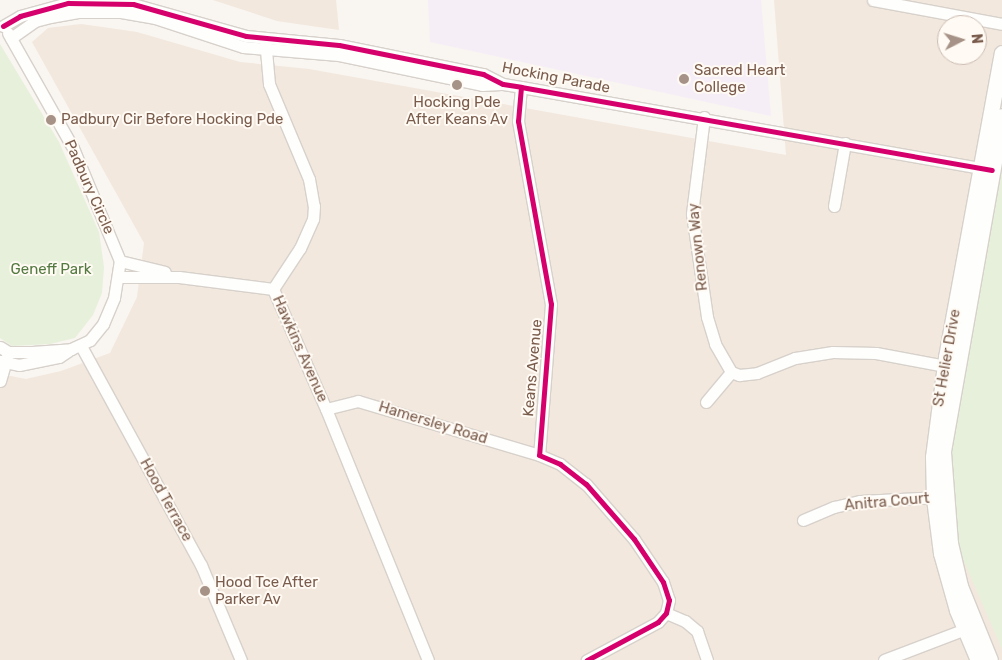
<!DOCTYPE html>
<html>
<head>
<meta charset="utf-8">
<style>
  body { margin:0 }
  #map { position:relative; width:1002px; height:660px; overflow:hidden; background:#f9f5f0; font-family:Rubik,sans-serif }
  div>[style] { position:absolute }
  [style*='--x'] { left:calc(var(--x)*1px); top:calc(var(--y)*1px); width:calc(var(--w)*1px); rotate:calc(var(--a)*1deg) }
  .residential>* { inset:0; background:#f2e8de }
  .education>* { inset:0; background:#f6eef6 }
  .green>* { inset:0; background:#e7f0db }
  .roads { filter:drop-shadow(1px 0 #d7d1cb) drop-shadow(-1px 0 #d7d1cb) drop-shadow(0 1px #d7d1cb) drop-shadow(0 -1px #d7d1cb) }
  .street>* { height:11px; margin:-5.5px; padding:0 5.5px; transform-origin:5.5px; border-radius:5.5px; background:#fefefd }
  .secondary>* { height:15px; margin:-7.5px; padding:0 7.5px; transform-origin:7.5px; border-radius:7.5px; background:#fefefd }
  .cycleway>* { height:5px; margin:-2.5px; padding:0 2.5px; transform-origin:2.5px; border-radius:2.5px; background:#d6006c }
  .dots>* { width:14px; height:14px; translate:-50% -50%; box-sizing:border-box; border:2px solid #fffaf3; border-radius:50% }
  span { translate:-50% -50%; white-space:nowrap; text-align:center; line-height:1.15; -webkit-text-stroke:4px #fffaf3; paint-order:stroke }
  .poi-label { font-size:15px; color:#7a5c4d }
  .left { translate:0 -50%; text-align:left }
  .street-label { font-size:15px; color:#7a5c4d }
  .park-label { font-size:15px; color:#537a41 }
  .north { position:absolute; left:937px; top:15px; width:50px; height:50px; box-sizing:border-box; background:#fffaf3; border:1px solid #cabbb1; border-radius:50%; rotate:85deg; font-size:14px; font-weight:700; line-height:20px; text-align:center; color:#7a5c4d }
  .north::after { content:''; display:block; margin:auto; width:18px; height:22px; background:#a69286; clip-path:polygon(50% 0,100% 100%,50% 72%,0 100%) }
</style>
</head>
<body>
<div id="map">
  <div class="residential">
    <i style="clip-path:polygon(213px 0,336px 0,339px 30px,277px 21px)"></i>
    <i style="clip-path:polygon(evenodd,774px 0,1002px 0,1002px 660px,0 660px,0 374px,26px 379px,61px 371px,110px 353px,137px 297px,144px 243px,32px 42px,48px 28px,81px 24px,137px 32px,240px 62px,309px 69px,786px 155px,774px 0,947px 25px,977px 25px,977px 55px,947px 55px,947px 25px)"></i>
  </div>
  <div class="education">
    <i style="clip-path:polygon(428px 0,761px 0,771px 116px,430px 42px)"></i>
  </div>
  <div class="green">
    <i style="clip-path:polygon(0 44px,59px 142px,99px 232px,104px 267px,102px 293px,93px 315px,75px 338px,50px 344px,12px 346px,0 338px)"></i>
    <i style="clip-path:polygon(1002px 152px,1002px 649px,957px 545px,948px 483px,956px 400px)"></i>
  </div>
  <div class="roads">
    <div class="street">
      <i style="--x:873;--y:0;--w:131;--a:10.5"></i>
      <i style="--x:3;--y:26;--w:20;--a:-30"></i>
      <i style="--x:20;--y:16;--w:50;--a:-15.2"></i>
      <i style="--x:68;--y:3;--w:65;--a:0.9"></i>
      <i style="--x:133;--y:4;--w:117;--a:15.8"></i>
      <i style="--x:246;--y:36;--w:93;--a:5.5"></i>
      <i style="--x:339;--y:45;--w:147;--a:11.4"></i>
      <i style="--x:483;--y:74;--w:22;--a:27"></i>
      <i style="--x:503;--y:84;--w:18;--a:9"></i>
      <i style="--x:521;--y:87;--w:473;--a:10"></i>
      <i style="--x:11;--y:38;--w:29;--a:-35"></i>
      <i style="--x:35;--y:21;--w:16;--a:-15"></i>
      <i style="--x:50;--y:17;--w:27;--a:-10"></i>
      <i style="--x:77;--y:12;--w:44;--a:0"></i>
      <i style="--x:121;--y:12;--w:35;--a:10"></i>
      <i style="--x:155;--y:18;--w:93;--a:18.2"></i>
      <i style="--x:243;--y:47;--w:96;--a:4.8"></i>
      <i style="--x:339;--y:55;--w:146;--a:11.8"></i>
      <i style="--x:482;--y:85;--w:19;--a:-3"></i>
      <i style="--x:265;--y:39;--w:45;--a:84.9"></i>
      <i style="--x:269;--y:84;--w:103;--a:67.2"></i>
      <i style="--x:309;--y:179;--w:27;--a:80"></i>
      <i style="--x:314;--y:206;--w:13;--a:94"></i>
      <i style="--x:313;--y:219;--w:32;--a:114"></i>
      <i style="--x:300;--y:248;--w:49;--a:123.4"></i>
      <i style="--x:273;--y:289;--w:131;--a:66.2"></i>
      <i style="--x:326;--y:409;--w:271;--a:67.9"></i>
      <i style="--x:521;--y:87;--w:34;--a:95"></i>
      <i style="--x:518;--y:121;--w:186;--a:79.8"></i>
      <i style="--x:551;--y:304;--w:151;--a:94.5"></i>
      <i style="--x:539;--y:455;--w:23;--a:23"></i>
      <i style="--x:560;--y:464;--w:33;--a:38"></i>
      <i style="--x:586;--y:484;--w:73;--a:48.9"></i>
      <i style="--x:634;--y:539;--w:52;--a:56"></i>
      <i style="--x:663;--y:582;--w:19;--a:72"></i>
      <i style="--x:669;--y:600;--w:13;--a:103"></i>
      <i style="--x:666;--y:613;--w:12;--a:132"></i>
      <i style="--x:658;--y:622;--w:81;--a:151.8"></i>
      <i style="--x:704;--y:117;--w:98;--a:97.1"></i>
      <i style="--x:692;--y:214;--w:104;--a:81.7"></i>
      <i style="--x:707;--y:317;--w:28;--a:73"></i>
      <i style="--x:715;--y:344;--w:32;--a:60"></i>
      <i style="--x:731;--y:372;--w:9;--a:21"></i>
      <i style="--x:739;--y:375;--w:18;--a:-6"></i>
      <i style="--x:757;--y:373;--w:41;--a:-21.5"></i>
      <i style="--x:795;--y:358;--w:38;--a:-9"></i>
      <i style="--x:833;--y:352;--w:43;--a:1.3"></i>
      <i style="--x:876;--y:353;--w:76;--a:10.6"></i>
      <i style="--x:834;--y:206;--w:64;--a:-80.1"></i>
      <i style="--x:120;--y:261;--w:46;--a:13.7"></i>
      <i style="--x:120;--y:277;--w:59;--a:0"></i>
      <i style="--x:179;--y:277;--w:95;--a:7.3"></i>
      <i style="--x:81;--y:346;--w:250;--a:61.3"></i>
      <i style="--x:201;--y:565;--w:103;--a:67.2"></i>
      <i style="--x:0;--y:347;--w:9;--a:32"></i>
      <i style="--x:8;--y:352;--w:24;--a:0"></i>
      <i style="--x:32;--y:352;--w:39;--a:-4"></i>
      <i style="--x:71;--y:349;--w:21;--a:-25"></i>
      <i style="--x:90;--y:340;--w:21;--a:-51"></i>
      <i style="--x:103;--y:324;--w:28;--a:-67"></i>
      <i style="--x:114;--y:298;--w:37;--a:-81"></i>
      <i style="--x:120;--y:261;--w:122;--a:-112.6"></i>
      <i style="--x:73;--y:148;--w:132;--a:-119.5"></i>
      <i style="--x:0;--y:361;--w:19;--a:12"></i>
      <i style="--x:19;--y:365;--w:41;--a:-11.3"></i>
      <i style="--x:59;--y:357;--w:11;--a:-34"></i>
      <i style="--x:0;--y:381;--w:26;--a:-74"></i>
      <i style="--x:706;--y:402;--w:39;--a:-50"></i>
      <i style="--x:326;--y:409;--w:33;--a:-14"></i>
      <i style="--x:358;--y:401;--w:189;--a:16.6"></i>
      <i style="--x:803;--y:520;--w:34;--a:-23"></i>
      <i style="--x:834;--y:507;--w:27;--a:-13"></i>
      <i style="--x:860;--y:501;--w:80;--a:-2.9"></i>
      <i style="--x:666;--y:613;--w:21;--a:23"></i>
      <i style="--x:685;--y:621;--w:16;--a:40"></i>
      <i style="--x:697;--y:631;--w:31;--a:71"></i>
      <i style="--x:884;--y:660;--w:93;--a:-20.8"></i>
    </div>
    <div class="secondary">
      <i style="--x:978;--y:660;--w:54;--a:-112.8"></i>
      <i style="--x:957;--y:610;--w:59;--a:-105.7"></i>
      <i style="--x:941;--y:553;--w:55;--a:-97.3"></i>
      <i style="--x:934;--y:498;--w:41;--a:-91.4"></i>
      <i style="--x:933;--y:457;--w:101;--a:-82.6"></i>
      <i style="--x:946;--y:357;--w:309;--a:-79.6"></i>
      <i style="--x:990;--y:660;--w:80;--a:-112.1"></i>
      <i style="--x:960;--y:586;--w:44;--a:-103.1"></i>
      <i style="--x:950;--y:543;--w:92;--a:-94.4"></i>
      <i style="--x:943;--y:451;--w:340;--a:-80"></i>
    </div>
  </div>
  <div class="cycleway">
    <i style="--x:3;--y:26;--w:20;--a:-30"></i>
    <i style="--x:20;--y:16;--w:50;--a:-15.2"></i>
    <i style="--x:68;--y:3;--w:65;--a:0.9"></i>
    <i style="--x:133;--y:4;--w:117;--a:15.8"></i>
    <i style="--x:246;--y:36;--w:93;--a:5.5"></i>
    <i style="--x:339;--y:45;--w:147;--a:11.4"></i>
    <i style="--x:483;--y:74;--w:22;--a:27"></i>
    <i style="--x:503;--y:84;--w:18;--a:9"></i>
    <i style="--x:521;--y:87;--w:478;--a:10"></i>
    <i style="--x:521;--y:87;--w:34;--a:95"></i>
    <i style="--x:518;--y:121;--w:186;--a:79.8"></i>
    <i style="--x:551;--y:304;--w:151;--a:94.5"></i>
    <i style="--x:539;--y:455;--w:23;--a:23"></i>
    <i style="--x:560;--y:464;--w:33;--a:38"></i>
    <i style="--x:586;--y:484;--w:73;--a:48.9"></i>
    <i style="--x:634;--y:539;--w:52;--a:56"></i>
    <i style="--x:663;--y:582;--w:19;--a:72"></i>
    <i style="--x:669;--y:600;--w:13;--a:103"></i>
    <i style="--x:666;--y:613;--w:12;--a:132"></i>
    <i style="--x:658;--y:622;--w:81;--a:151.8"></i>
  </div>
  <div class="dots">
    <i style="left:684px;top:79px;background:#a69286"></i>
    <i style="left:457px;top:85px;background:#a69286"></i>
    <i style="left:51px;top:120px;background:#a69286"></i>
    <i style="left:205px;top:591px;background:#a69286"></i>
  </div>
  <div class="poi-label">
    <span class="left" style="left:694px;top:79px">Sacred Heart<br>College</span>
    <span style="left:457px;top:111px">Hocking Pde<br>After Keans Av</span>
    <span class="left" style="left:61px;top:120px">Padbury Cir Before Hocking Pde</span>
    <span class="left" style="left:215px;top:591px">Hood Tce After<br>Parker Av</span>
  </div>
  <div class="street-label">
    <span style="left:556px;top:78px;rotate:11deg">Hocking Parade</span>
    <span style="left:89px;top:187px;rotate:66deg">Padbury Circle</span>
    <span style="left:698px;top:247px;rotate:-96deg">Renown Way</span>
    <span style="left:300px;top:349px;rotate:66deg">Hawkins Avenue</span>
    <span style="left:947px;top:358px;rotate:-80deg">St Helier Drive</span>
    <span style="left:533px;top:368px;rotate:-85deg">Keans Avenue</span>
    <span style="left:433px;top:423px;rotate:17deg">Hamersley Road</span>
    <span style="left:166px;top:500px;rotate:61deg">Hood Terrace</span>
    <span style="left:887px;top:502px;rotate:-5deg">Anitra Court</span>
  </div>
  <div class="park-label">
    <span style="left:51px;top:270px">Geneff Park</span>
  </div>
  <div class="north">N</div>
</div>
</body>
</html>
